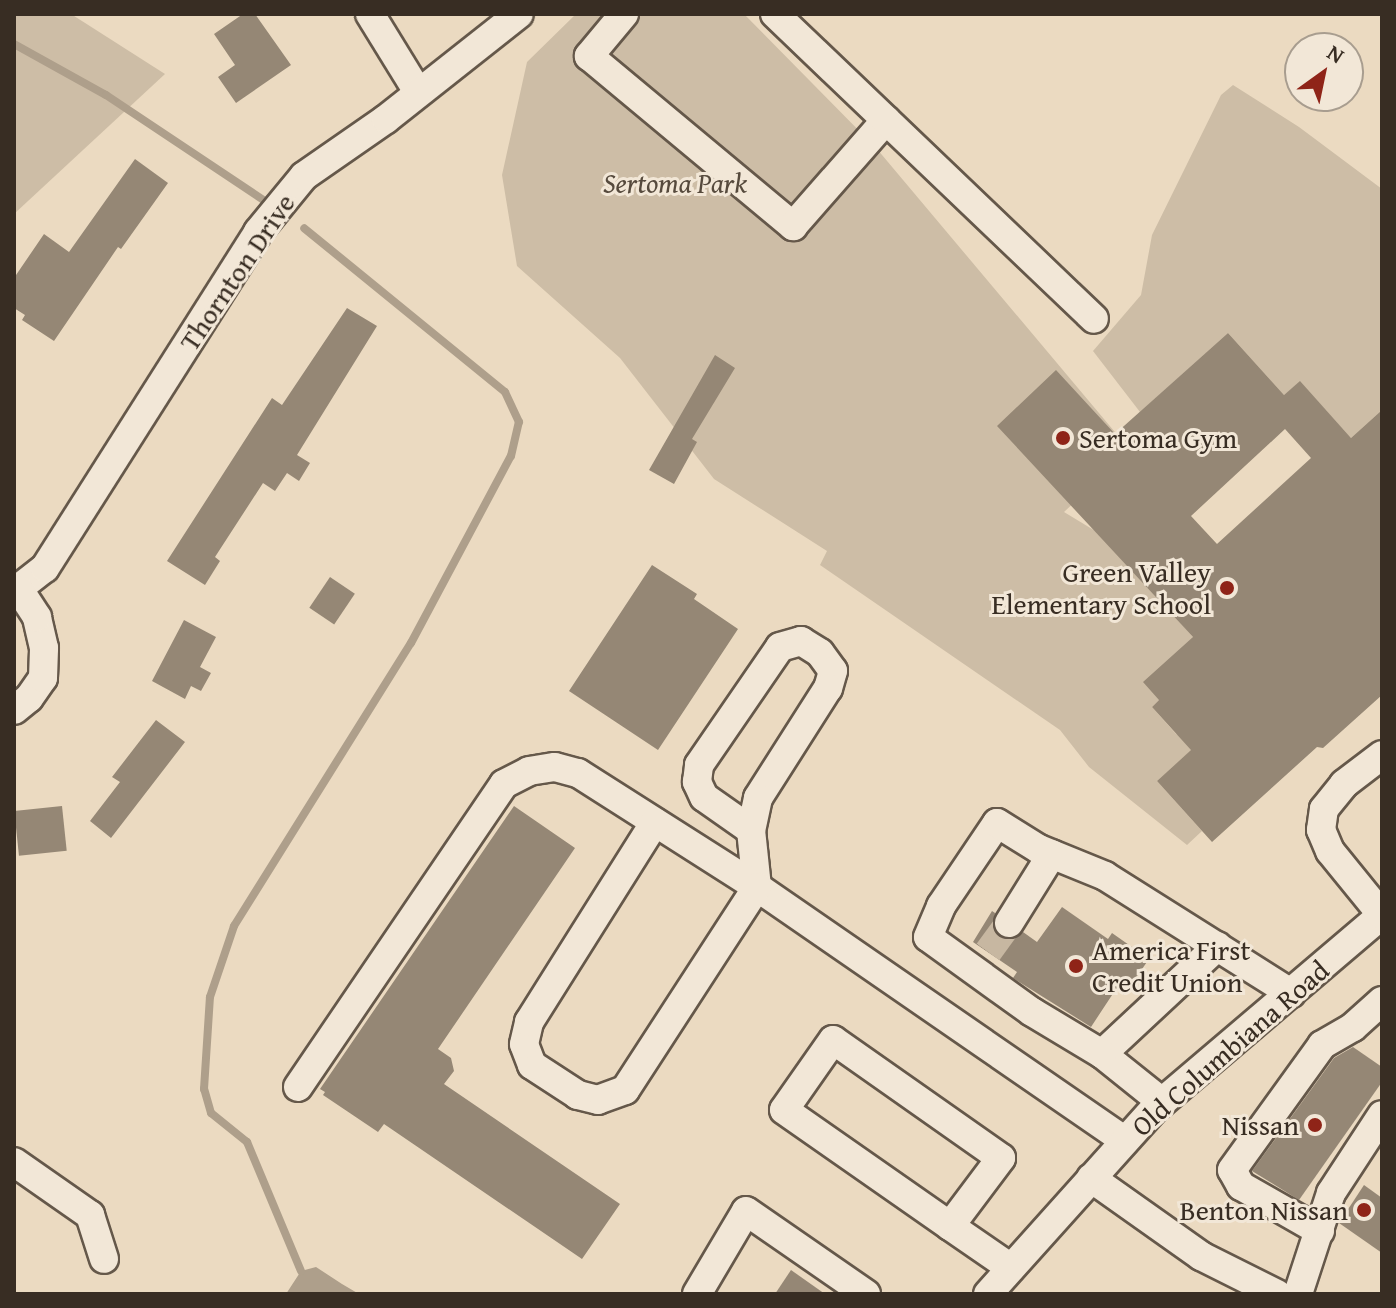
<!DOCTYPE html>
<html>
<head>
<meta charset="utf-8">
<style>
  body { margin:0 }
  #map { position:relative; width:1396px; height:1308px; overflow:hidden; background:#ebdac1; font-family:"Gentium Book Plus",serif }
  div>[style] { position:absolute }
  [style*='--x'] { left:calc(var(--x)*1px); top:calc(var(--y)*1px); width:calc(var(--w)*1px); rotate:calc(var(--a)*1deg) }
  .green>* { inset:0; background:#cdbda6 }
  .water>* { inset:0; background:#ae9f8b }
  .stream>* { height:8px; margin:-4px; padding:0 4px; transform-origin:4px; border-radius:4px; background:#ae9f8b }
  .building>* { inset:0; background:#958775; transform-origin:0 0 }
  .minor-tunnel>* { height:28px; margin-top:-14px; transform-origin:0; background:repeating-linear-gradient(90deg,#c7b7a1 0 28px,transparent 0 42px) }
  .roads { filter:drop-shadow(2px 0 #65584a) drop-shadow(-2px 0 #65584a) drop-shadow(0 2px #65584a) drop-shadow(0 -2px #65584a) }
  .minor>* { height:28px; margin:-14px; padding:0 14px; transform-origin:14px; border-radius:14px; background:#f2e7d7 }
  .dots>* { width:22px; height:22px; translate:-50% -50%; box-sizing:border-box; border:4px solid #f2e7d7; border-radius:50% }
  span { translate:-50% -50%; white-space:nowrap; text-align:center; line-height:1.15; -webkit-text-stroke:6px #f2e7d7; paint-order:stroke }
  .park-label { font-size:28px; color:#564a3d; font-style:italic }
  .street-label { font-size:28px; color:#382d23 }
  .poi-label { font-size:28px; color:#382d23 }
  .left { translate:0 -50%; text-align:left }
  .right { translate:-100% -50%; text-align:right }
  .frame { position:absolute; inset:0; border:16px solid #382d23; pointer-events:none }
  .north { position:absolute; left:1284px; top:32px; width:80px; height:80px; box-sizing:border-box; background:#f2e7d7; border:2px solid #a89d8f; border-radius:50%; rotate:33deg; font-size:22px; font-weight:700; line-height:32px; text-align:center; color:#382d23 }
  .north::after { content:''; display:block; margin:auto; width:28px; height:36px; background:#8f2418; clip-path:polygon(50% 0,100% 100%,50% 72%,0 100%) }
</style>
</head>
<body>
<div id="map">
  <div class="green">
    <i style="clip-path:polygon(14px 14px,71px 14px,165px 74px,14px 214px)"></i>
    <i style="clip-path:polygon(576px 14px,744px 14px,877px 149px,1130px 450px,1064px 512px,1097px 532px,1193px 637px,1159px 700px,1152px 707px,1176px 734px,1199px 743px,1157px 781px,1202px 831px,1187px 845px,1089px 767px,1060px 730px,820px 565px,827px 551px,714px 479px,620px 358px,517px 266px,502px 175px,527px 62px)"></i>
    <i style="clip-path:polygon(1233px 85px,1299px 127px,1382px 189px,1382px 410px,1351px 438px,1300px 382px,1284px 395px,1228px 333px,1140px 412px,1093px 351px,1141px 295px,1152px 235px,1221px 95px)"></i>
  </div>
  <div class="water">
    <i style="clip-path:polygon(316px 1267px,342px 1284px,359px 1294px,286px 1294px,301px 1271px)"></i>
  </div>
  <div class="stream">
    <i style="--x:14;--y:44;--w:105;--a:29"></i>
    <i style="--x:106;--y:95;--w:191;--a:33.7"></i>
    <i style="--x:301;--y:1271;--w:140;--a:-112.7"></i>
    <i style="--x:247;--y:1142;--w:46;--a:-141.1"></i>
    <i style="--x:211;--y:1113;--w:25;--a:-106"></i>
    <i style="--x:204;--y:1089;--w:92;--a:-86.3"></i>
    <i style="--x:210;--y:997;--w:75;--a:-71.3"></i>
    <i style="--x:234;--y:926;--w:334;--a:-58"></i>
    <i style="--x:411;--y:643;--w:212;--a:-61.9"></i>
    <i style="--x:511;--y:456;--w:35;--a:-77"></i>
    <i style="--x:519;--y:422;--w:33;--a:-115"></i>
    <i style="--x:505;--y:392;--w:259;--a:-140.8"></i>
  </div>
  <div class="building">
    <i style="clip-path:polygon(243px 14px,255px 14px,291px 65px,236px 103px,218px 77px,235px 65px,214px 34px)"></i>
    <i style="clip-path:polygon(135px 159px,168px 183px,121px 249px,118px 247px,54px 341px,22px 320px,25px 315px,14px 308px,14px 278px,44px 234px,69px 252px)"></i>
    <i style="clip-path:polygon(347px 308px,377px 326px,297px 455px,310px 463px,299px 481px,287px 473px,275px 491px,263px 483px,215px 557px,220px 561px,205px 585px,167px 561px,272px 398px,282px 405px)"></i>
    <i style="clip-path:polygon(evenodd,1228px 333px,1284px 395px,1300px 381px,1351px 438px,1382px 410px,1382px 695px,1323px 748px,1317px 747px,1212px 842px,1157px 781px,1191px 750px,1152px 707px,1159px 700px,1143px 682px,1193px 637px,997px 426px,1056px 370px,1115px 434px,1228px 333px,1285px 429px,1311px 458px,1217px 544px,1191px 516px,1285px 429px)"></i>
    <i style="clip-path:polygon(715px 355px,735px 368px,692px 439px,697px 442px,674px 484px,649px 470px)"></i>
    <i style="clip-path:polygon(652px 565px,697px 594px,694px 599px,738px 629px,658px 750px,569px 691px)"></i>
    <i style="left:330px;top:577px;width:30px;height:37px;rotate:34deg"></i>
    <i style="clip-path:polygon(184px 620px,216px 637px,200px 667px,211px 673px,201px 691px,191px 686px,185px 699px,152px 681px)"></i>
    <i style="clip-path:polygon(156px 720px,185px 742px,111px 838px,90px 821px,120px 782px,112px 777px)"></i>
    <i style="left:62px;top:806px;width:45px;height:48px;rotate:84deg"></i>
    <i style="clip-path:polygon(514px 806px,575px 848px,438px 1049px,451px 1058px,454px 1071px,444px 1084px,620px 1204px,582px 1259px,384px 1124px,378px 1132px,323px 1095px,325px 1092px,320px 1089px)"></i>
    <i style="clip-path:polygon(1062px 907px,1108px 939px,1112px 933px,1149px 959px,1124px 995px,1116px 989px,1091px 1027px,1013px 978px,1017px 972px,973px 942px,992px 911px,995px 913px,994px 930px,999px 937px,1009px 940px,1023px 932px,1037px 942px)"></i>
    <i style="clip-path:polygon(1353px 1047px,1382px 1067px,1382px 1082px,1299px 1200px,1252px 1171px,1334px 1058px)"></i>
    <i style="clip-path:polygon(1364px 1185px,1382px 1198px,1382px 1253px,1339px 1223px)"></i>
    <i style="clip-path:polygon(791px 1270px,825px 1294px,775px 1294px)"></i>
  </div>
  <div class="minor-tunnel">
    <i style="--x:988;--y:952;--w:36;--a:-54"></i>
  </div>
  <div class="roads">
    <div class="minor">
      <i style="--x:370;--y:14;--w:92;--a:58.4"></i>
      <i style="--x:624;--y:14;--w:55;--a:129.8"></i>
      <i style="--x:589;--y:56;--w:266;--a:39.8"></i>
      <i style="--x:793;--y:226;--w:141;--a:-48.7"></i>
      <i style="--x:775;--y:14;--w:441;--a:43.7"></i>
      <i style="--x:14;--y:592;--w:39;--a:-38"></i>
      <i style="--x:45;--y:568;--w:398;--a:-57.6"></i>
      <i style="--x:258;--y:232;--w:72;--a:-50.6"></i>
      <i style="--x:304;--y:176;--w:100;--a:-34.8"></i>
      <i style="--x:386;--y:119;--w:169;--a:-38.3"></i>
      <i style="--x:14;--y:710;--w:19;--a:-39"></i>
      <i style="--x:29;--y:698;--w:24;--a:-55"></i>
      <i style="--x:43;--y:678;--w:30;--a:-88"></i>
      <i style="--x:44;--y:648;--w:32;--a:-103"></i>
      <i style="--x:37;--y:617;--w:31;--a:-123"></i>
      <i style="--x:751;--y:830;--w:57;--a:-144.9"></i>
      <i style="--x:704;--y:797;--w:17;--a:-115"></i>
      <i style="--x:697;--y:782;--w:17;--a:-83"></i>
      <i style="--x:699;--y:765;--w:143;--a:-55.5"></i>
      <i style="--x:780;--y:647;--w:22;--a:-16"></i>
      <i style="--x:801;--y:641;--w:22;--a:32"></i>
      <i style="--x:820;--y:653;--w:22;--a:54"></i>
      <i style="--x:833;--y:671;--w:18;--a:106"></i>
      <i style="--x:828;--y:688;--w:130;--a:122.5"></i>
      <i style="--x:758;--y:798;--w:33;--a:102"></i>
      <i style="--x:751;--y:830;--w:57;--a:84"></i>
      <i style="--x:757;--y:887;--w:447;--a:34.6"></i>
      <i style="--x:1009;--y:923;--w:81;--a:-58.1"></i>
      <i style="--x:1102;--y:1054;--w:158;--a:-43"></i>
      <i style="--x:298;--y:1087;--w:366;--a:-55.8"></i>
      <i style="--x:504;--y:784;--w:28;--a:-27"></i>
      <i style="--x:529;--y:771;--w:26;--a:-9"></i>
      <i style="--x:555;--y:767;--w:24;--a:15"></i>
      <i style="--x:578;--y:773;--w:212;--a:32.5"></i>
      <i style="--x:757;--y:887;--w:242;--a:123"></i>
      <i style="--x:625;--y:1090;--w:29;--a:160"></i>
      <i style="--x:598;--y:1100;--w:21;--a:-166"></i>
      <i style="--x:578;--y:1095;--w:55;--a:-146.9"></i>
      <i style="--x:532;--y:1065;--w:22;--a:-111"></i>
      <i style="--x:524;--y:1044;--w:23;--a:-77"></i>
      <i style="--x:529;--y:1022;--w:236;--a:-57.8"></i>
      <i style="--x:1162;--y:1102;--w:77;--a:-141.3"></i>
      <i style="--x:1102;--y:1054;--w:82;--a:-149"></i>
      <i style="--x:1032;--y:1012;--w:128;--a:-144.2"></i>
      <i style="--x:928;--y:937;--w:34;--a:-67"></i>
      <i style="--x:941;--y:906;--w:100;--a:-56"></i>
      <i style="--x:997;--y:823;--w:49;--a:31.8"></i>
      <i style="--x:1039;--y:849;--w:71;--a:22.2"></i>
      <i style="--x:1105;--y:876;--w:220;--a:32.2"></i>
      <i style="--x:14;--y:1162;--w:93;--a:34.9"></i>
      <i style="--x:90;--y:1215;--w:46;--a:72.3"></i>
      <i style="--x:1091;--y:1178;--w:135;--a:35.3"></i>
      <i style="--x:1201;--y:1256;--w:85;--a:26.6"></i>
      <i style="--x:950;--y:1226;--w:85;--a:-53.1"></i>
      <i style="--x:1001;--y:1158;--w:205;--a:-144.9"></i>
      <i style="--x:833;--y:1040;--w:85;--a:125"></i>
      <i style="--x:784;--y:1110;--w:203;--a:34.9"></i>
      <i style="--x:950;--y:1226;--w:74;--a:34.5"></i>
      <i style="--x:1320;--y:1231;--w:91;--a:-150.3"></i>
      <i style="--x:1241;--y:1186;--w:18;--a:-119"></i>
      <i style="--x:1232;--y:1170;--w:154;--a:-54.2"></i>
      <i style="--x:1322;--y:1045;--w:36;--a:-30"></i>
      <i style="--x:1353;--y:1027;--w:39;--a:-42"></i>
      <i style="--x:697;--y:1294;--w:96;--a:-59.4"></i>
      <i style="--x:746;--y:1211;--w:146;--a:34.7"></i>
      <i style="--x:988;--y:1294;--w:250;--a:-48.1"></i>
      <i style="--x:1155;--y:1108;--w:298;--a:-40.4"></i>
      <i style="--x:1382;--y:915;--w:82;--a:-129.1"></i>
      <i style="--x:1330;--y:851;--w:23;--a:-113"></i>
      <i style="--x:1321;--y:830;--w:21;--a:-82"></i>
      <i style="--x:1324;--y:809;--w:32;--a:-51"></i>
      <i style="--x:1344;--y:784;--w:48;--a:-37.3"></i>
      <i style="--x:1298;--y:1294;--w:106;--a:-71.9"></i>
      <i style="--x:1331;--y:1193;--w:93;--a:-56.8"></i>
    </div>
  </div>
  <div class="dots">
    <i style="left:1063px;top:438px;background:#8f2418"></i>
    <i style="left:1227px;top:588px;background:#8f2418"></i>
    <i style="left:1076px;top:966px;background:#8f2418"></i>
    <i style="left:1315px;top:1125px;background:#8f2418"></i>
    <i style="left:1364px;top:1210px;background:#8f2418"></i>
  </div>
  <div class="park-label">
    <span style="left:675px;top:183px">Sertoma Park</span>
  </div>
  <div class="street-label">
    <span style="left:237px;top:272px;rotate:-56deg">Thornton Drive</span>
    <span style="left:1230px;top:1048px;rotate:-41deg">Old Columbiana Road</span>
  </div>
  <div class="poi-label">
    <span class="left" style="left:1079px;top:438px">Sertoma Gym</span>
    <span class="right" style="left:1211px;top:588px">Green Valley<br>Elementary School</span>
    <span class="left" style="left:1092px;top:966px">America First<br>Credit Union</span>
    <span class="right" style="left:1299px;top:1125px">Nissan</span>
    <span class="right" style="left:1348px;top:1210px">Benton Nissan</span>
  </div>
  <div class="frame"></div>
  <div class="north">N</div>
</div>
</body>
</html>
